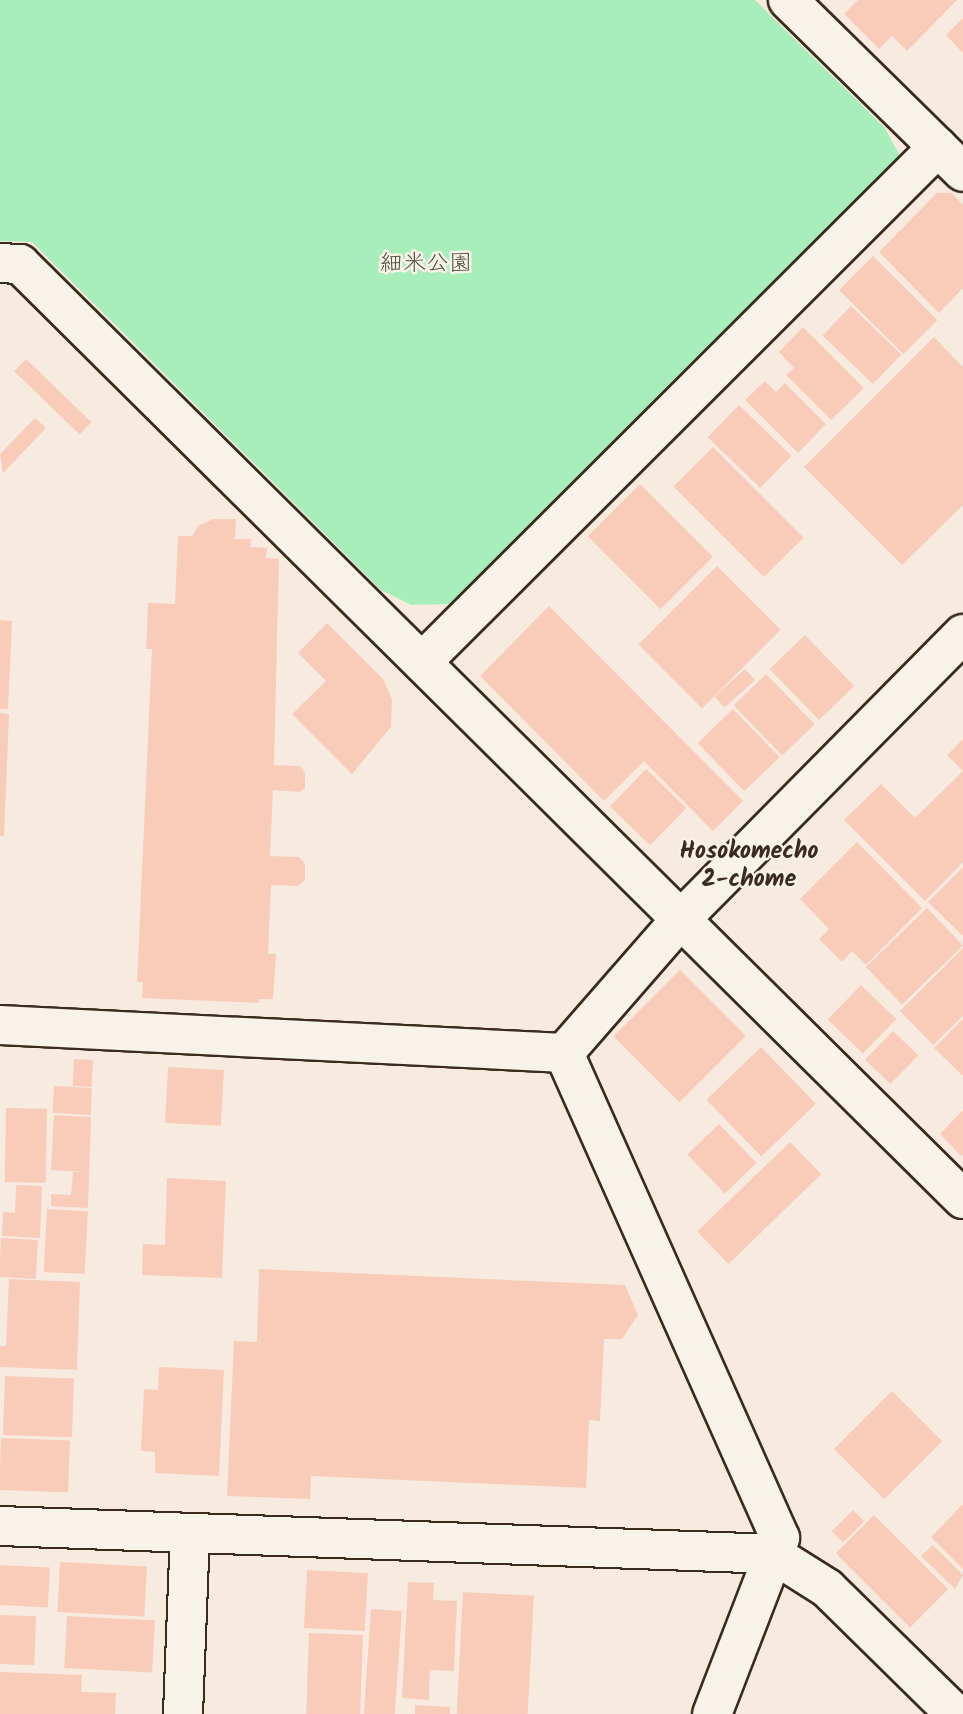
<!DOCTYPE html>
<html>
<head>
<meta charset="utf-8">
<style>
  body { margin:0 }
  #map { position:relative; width:963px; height:1714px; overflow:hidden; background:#f7ebdf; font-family:Kalam,"Klee One",sans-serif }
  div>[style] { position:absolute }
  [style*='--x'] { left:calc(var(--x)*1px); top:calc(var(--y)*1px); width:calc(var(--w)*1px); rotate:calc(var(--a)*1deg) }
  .green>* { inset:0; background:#a8eebb }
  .building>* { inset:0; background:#f8ccb9; transform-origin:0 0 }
  .roads { filter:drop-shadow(2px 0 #3b2a1e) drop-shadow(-2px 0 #3b2a1e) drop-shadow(0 2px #3b2a1e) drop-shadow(0 -2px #3b2a1e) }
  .street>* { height:38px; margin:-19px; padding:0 19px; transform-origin:19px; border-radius:19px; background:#f7f3e8 }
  span { translate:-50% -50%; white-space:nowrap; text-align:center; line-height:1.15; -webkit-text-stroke:5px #f7f3e8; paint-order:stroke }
  .park-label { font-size:23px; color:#51513d }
  .neighbourhood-label { font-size:24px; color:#3b2a1e; font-weight:700 }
</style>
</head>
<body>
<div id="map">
  <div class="green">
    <i style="clip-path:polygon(0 0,755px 0,885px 128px,899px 154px,896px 163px,464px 597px,449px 604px,411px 605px,381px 590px,32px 242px,0 241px)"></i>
  </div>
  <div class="building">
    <i style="clip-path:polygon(858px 0,957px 0,907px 51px,892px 36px,879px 49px,844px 14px)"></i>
    <i style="clip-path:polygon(963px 18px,963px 53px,946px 35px)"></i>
    <i style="clip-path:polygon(937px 193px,952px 193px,963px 205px,963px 288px,939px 313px,879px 252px)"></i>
    <i style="left:873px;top:256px;width:91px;height:48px;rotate:45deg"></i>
    <i style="left:851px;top:306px;width:70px;height:41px;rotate:44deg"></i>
    <i style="clip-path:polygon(803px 327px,864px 388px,831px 420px,786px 375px,794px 368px,779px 352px)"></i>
    <i style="clip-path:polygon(934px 337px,963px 367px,963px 505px,902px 565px,804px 467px)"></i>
    <i style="left:26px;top:359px;width:91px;height:17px;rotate:44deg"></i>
    <i style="clip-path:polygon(765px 381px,776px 392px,785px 383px,826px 424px,798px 453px,745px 400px)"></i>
    <i style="left:739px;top:405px;width:73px;height:45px;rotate:44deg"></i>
    <i style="clip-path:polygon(35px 418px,46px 428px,3px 473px,0 454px)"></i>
    <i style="left:713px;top:447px;width:128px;height:56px;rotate:45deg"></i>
    <i style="left:640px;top:484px;width:103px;height:74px;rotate:45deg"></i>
    <i style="clip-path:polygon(214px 519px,236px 519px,235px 539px,251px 539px,250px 547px,267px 548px,266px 558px,279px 559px,274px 765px,300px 766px,305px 773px,305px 788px,299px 792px,273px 790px,270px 856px,299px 857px,305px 864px,305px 880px,298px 886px,271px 885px,268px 954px,276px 954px,273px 999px,259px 999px,259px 1003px,142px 998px,143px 982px,137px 982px,152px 649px,146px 649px,148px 603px,175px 604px,178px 536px,192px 536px,198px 526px)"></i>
    <i style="left:717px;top:566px;width:90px;height:111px;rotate:45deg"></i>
    <i style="clip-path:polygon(549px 606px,743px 801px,713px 831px,644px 761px,604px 801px,480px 676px)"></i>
    <i style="clip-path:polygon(0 620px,12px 621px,8px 709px,0 709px)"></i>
    <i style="clip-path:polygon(327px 623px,383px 679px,392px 699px,391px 727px,352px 774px,292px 714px,326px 681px,298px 653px)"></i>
    <i style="left:805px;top:635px;width:71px;height:49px;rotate:46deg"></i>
    <i style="left:745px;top:669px;width:15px;height:41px;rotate:48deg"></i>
    <i style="left:766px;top:674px;width:70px;height:45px;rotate:46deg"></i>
    <i style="left:733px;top:709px;width:67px;height:49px;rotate:46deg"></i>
    <i style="clip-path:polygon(0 713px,9px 714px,4px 836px,0 836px)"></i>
    <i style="clip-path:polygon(963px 739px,963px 862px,925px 901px,844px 820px,881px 784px,915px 818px,963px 771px,947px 755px)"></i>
    <i style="left:646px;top:769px;width:56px;height:52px;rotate:44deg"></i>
    <i style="clip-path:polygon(857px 842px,922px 908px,866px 965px,852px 951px,842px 962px,819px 939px,829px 929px,800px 899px)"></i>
    <i style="clip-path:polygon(963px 867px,963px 936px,928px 902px)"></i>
    <i style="left:927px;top:908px;width:52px;height:85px;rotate:46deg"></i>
    <i style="clip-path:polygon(963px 948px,963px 1016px,933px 1045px,900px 1011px)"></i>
    <i style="left:680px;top:970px;width:93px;height:94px;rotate:45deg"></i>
    <i style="left:861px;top:985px;width:49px;height:48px;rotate:44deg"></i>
    <i style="clip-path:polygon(963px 1019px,963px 1076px,934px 1048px)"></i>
    <i style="left:893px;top:1031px;width:35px;height:40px;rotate:44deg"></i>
    <i style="left:761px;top:1047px;width:79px;height:76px;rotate:46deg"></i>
    <i style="left:74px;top:1059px;width:19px;height:27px;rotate:3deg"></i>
    <i style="left:168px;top:1067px;width:56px;height:56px;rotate:3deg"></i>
    <i style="left:54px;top:1086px;width:38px;height:27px;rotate:3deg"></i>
    <i style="left:6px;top:1108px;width:41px;height:74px;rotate:1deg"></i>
    <i style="clip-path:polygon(963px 1110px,963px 1154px,961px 1156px,940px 1134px)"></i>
    <i style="clip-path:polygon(54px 1115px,91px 1117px,88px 1208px,51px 1206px,51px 1194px,71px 1195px,73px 1172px,85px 1172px,51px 1170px)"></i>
    <i style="left:719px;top:1124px;width:54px;height:44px;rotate:46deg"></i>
    <i style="left:790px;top:1142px;width:45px;height:129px;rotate:46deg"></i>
    <i style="clip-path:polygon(167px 1178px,226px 1181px,222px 1278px,142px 1275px,143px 1244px,165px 1245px)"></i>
    <i style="clip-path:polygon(16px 1185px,42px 1186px,40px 1238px,2px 1236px,3px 1212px,15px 1213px)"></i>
    <i style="left:47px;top:1209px;width:41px;height:63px;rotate:3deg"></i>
    <i style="left:1px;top:1238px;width:37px;height:39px;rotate:3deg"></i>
    <i style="clip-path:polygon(259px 1269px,625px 1285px,638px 1315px,622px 1339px,604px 1339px,600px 1421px,589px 1420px,586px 1488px,311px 1476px,310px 1499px,227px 1496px,234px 1341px,257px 1342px)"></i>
    <i style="clip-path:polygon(9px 1279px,80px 1282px,77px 1370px,0 1367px,0 1346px,6px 1346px)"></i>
    <i style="clip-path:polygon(159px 1367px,224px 1370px,219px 1476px,155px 1473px,155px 1452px,141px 1451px,144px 1389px,158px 1390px)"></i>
    <i style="left:5px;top:1376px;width:69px;height:59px;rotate:2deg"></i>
    <i style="left:892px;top:1391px;width:71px;height:82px;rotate:45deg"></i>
    <i style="left:1px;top:1438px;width:69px;height:52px;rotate:2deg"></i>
    <i style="clip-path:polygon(963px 1504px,963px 1569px,931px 1537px)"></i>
    <i style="left:853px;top:1510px;width:16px;height:30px;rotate:45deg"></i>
    <i style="left:874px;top:1515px;width:105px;height:54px;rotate:45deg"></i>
    <i style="clip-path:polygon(933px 1545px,963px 1575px,955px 1589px,921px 1556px)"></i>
    <i style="left:60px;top:1562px;width:87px;height:50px;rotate:3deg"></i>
    <i style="left:0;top:1565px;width:50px;height:40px;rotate:3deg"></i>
    <i style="left:307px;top:1570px;width:61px;height:58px;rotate:3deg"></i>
    <i style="clip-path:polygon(408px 1582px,434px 1583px,433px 1600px,457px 1601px,454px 1671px,430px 1670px,429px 1700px,402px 1698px)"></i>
    <i style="left:463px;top:1592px;width:71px;height:122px;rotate:3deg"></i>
    <i style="left:371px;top:1609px;width:31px;height:105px;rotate:4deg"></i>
    <i style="left:0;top:1615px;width:36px;height:49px;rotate:2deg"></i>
    <i style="left:67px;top:1616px;width:88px;height:52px;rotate:3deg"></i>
    <i style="left:309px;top:1633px;width:54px;height:81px;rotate:2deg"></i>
    <i style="clip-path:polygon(0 1672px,82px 1675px,81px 1692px,116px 1693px,115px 1714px,0 1714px)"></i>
    <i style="clip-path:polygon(415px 1705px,450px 1707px,450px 1714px,415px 1714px)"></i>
  </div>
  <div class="roads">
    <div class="street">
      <i style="--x:788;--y:0;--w:245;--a:44.5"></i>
      <i style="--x:0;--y:263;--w:20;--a:3"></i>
      <i style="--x:20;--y:264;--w:1328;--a:44.76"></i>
      <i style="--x:422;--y:662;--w:729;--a:-44.94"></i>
      <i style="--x:0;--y:1025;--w:565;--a:2.84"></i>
      <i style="--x:564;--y:1053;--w:531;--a:65.99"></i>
      <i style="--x:780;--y:1538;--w:189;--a:111.1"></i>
      <i style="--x:564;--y:1053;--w:178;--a:-48.9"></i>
      <i style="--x:681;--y:919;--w:401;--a:-45.3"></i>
      <i style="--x:0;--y:1526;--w:774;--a:2.07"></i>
      <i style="--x:773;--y:1554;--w:64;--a:32.2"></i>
      <i style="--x:827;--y:1588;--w:180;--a:44.5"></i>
      <i style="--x:183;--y:1714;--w:181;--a:-87.8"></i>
    </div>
  </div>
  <div class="park-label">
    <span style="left:426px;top:264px">細米公園</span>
  </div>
  <div class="neighbourhood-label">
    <span style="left:749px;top:866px">Hosokomecho<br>2-chome</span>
  </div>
</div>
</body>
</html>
